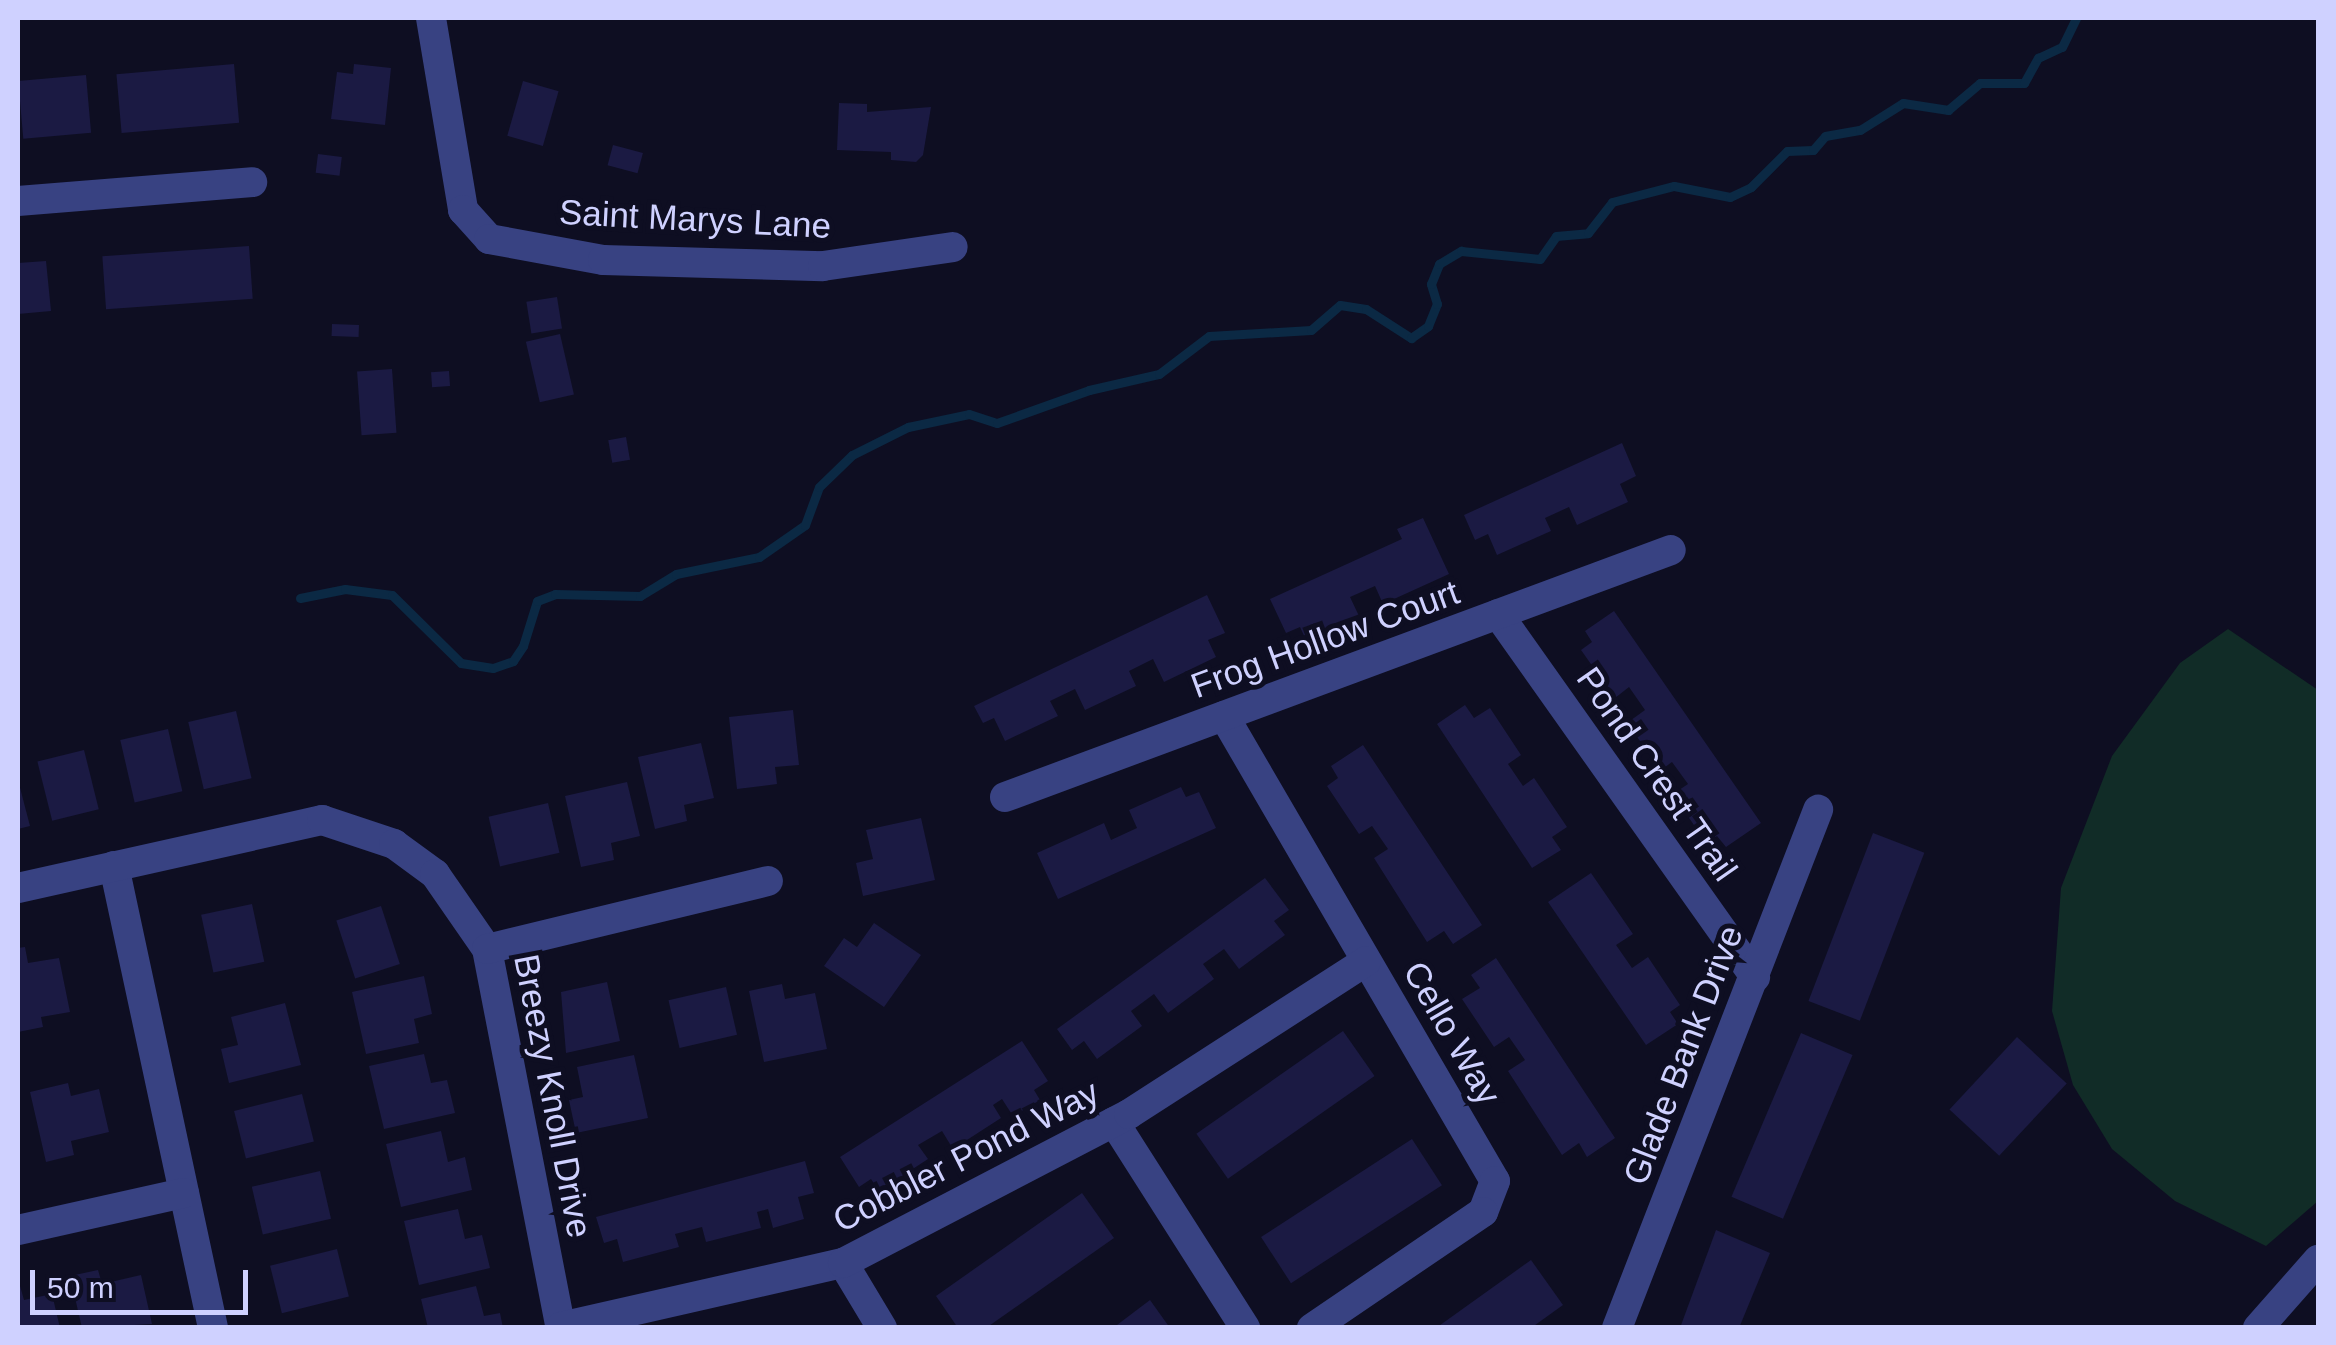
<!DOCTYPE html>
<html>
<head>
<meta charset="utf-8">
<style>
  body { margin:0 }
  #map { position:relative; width:2336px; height:1345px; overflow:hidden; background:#0e0e22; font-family:Helvetica,sans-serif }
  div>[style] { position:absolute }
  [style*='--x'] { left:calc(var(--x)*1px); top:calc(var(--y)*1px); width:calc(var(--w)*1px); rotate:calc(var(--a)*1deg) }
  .green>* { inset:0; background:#112c27 }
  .stream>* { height:9px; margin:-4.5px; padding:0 4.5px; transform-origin:4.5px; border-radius:4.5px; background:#0b2944 }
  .building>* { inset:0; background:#1b1a43; transform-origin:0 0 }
  .minor>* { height:30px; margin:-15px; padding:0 15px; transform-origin:15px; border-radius:15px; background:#384282 }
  span { translate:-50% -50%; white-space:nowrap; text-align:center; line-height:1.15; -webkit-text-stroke:10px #0e0e22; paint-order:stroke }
  .street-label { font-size:35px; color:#cfd1ff }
  .frame { position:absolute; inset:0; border:20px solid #cfd1ff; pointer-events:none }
  .scale { position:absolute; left:30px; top:1270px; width:218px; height:45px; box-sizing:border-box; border:5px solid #cfd1ff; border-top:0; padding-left:12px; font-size:30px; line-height:35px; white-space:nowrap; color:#cfd1ff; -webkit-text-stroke:8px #0e0e22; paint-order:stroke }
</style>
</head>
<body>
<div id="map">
  <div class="green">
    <i style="clip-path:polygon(2228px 629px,2318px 690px,2318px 1201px,2266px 1246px,2175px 1201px,2112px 1149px,2073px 1085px,2052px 1011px,2061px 888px,2112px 756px,2180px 663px)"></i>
  </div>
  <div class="stream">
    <i style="--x:300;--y:598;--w:46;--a:-11.3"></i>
    <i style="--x:345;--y:589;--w:47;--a:7.3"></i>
    <i style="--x:392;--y:595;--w:97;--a:44.6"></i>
    <i style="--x:461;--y:663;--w:32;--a:9"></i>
    <i style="--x:493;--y:668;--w:21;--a:-19"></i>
    <i style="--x:513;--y:661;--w:18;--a:-56"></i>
    <i style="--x:523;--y:646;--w:47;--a:-72.7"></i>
    <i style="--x:537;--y:601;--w:19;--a:-21"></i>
    <i style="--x:555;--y:594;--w:85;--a:1.3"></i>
    <i style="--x:640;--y:596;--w:42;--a:-31.4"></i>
    <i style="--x:676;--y:574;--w:85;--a:-11.6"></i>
    <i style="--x:759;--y:557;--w:56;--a:-34.8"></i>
    <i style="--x:805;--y:525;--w:40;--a:-69.8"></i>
    <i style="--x:819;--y:487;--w:46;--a:-44.1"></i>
    <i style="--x:852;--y:455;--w:63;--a:-26.6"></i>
    <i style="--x:908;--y:427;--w:62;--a:-12"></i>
    <i style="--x:969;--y:414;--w:29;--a:18"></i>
    <i style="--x:997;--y:423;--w:98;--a:-19.7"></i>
    <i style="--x:1089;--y:390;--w:72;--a:-12.9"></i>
    <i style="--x:1159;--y:374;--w:63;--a:-37.2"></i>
    <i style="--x:1209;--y:336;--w:102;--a:-3.4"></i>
    <i style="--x:1311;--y:330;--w:38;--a:-41"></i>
    <i style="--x:1340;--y:305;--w:26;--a:9"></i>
    <i style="--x:1366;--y:309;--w:54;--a:32.8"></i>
    <i style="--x:1411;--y:338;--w:21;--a:-35"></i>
    <i style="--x:1428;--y:326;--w:24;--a:-68"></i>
    <i style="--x:1437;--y:304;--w:21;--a:-107"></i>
    <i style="--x:1431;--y:284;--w:22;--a:-68"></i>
    <i style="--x:1439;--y:264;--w:26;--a:-31"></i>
    <i style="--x:1461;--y:251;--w:79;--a:5.8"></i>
    <i style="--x:1540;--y:259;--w:28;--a:-55"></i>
    <i style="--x:1556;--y:236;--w:32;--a:-5"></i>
    <i style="--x:1588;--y:233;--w:39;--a:-52"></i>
    <i style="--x:1612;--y:202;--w:64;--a:-14.5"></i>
    <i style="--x:1674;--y:186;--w:57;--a:11.1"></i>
    <i style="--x:1730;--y:197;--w:23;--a:-25"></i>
    <i style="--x:1751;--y:187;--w:51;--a:-45"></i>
    <i style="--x:1787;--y:151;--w:26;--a:-2"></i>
    <i style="--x:1813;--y:150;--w:18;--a:-49"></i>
    <i style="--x:1825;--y:136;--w:36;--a:-10"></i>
    <i style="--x:1860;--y:130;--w:51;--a:-32.1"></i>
    <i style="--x:1903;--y:103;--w:46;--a:8.8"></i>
    <i style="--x:1948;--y:110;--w:42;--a:-40.2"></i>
    <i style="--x:1980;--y:83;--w:44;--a:0"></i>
    <i style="--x:2024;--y:83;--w:29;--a:-61"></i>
    <i style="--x:2038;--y:58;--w:26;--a:-25"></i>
    <i style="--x:2062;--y:47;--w:32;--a:-64"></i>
  </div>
  <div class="building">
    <i style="left:234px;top:64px;width:59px;height:118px;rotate:85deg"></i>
    <i style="clip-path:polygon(354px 64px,391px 68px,385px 125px,331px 119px,337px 72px,353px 74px)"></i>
    <i style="left:86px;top:75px;width:58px;height:68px;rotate:85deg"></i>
    <i style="left:523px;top:81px;width:37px;height:57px;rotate:16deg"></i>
    <i style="clip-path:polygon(839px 103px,867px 104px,867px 112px,931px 107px,923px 155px,916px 162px,891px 160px,891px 152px,837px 150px)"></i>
    <i style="left:613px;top:145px;width:31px;height:21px;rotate:15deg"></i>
    <i style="left:318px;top:154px;width:24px;height:19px;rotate:7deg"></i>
    <i style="left:249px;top:246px;width:53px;height:147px;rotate:86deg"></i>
    <i style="clip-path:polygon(46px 261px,51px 311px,18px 314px,18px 263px)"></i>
    <i style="left:557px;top:297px;width:32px;height:31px;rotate:81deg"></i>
    <i style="left:332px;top:324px;width:27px;height:12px;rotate:2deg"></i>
    <i style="left:560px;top:334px;width:62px;height:35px;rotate:77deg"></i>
    <i style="left:392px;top:369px;width:64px;height:35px;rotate:86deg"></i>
    <i style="left:449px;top:371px;width:15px;height:18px;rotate:86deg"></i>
    <i style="left:626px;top:437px;width:23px;height:18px;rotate:80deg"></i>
    <i style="clip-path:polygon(1622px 443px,1636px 476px,1620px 484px,1628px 502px,1577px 525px,1569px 507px,1545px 518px,1551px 531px,1497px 555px,1488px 534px,1475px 540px,1464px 515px)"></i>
    <i style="clip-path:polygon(1423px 518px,1449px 574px,1383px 604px,1375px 586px,1350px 597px,1359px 616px,1306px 640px,1300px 627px,1286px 633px,1270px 599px,1402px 539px,1397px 529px)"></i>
    <i style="clip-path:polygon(1207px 595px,1225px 633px,1208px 640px,1216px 657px,1164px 682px,1153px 659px,1129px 671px,1136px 686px,1085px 710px,1075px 689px,1050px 701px,1058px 716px,1005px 741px,994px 718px,983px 723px,974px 706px)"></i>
    <i style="clip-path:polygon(1614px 611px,1761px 823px,1726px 847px,1717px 836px,1706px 843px,1673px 794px,1688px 784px,1672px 762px,1661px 770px,1627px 723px,1645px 710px,1629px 687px,1615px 698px,1581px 650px,1592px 642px,1585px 631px)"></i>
    <i style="clip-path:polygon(1465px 705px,1474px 718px,1490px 708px,1521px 755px,1508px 764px,1523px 786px,1534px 778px,1567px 827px,1552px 837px,1561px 850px,1532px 868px,1437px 724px)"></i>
    <i style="clip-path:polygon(793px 710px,799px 765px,775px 767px,777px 784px,737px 789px,729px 717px)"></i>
    <i style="left:236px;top:711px;width:69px;height:49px;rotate:77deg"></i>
    <i style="left:168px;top:729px;width:64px;height:49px;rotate:77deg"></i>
    <i style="clip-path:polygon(701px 743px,714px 798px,684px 805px,687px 821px,655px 829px,638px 757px)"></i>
    <i style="clip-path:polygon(1363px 745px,1482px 925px,1453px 944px,1444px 931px,1427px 942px,1374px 858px,1388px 849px,1372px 826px,1359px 834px,1327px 786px,1338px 778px,1331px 766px)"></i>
    <i style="left:84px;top:750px;width:61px;height:48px;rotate:76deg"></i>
    <i style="clip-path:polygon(18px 780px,30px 826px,18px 829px)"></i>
    <i style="clip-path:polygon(627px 782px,640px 836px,611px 843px,614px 860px,581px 867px,565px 796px)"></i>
    <i style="clip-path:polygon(1181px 787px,1186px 797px,1199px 792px,1216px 828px,1058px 899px,1037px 853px,1104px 823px,1111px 840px,1137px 828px,1129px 810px)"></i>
    <i style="left:548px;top:803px;width:51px;height:61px;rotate:77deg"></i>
    <i style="clip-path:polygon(921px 818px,935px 880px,863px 896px,856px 863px,873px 859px,866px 830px)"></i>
    <i style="left:1873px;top:833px;width:55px;height:180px;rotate:21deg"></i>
    <i style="clip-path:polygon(1591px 873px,1633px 934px,1616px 945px,1632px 968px,1648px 957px,1680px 1005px,1670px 1012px,1678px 1024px,1646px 1045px,1548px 902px)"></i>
    <i style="clip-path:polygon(1265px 878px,1289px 910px,1274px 921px,1285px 935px,1239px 969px,1224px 949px,1203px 964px,1214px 979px,1168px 1013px,1154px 994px,1131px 1011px,1142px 1026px,1097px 1059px,1084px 1041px,1072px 1050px,1057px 1029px)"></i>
    <i style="left:252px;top:904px;width:59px;height:52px;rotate:78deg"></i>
    <i style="left:381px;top:906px;width:61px;height:47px;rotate:72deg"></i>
    <i style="clip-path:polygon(874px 923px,921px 955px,884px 1007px,824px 966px,844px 938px,857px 947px)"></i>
    <i style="clip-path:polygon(25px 947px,28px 963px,59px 958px,70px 1012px,41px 1017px,43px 1027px,18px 1032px,18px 948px)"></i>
    <i style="clip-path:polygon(1496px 958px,1615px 1138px,1587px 1157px,1579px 1143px,1562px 1155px,1508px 1071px,1525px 1060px,1509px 1037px,1494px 1047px,1462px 999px,1480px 988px,1471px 975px)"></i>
    <i style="clip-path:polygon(424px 976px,432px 1014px,414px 1019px,419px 1043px,366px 1054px,352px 992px)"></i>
    <i style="clip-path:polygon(607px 982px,620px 1041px,566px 1053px,561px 992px)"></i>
    <i style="clip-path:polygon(782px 984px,785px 999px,815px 993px,827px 1049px,764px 1062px,749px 991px)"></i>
    <i style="left:726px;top:987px;width:49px;height:59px;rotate:77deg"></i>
    <i style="clip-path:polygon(285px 1003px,301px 1065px,229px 1083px,221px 1049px,238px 1045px,231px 1017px)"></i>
    <i style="left:1343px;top:1031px;width:55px;height:179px;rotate:55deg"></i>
    <i style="left:1801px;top:1033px;width:56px;height:178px;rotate:23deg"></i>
    <i style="left:2017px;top:1037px;width:68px;height:99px;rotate:43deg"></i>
    <i style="clip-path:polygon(1022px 1041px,1048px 1081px,1034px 1090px,1040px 1100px,1013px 1116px,1002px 1099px,993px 1105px,1001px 1118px,953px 1149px,942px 1131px,918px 1145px,928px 1159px,879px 1191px,871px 1179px,859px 1187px,840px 1157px)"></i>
    <i style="clip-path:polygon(424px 1054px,431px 1083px,447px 1080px,455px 1113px,384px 1129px,369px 1066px)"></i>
    <i style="clip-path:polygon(634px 1055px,648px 1118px,576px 1133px,569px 1100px,583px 1097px,577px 1067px)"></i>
    <i style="clip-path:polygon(68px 1083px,71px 1096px,99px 1089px,109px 1132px,71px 1141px,74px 1155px,46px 1162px,30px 1092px)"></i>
    <i style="left:302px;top:1094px;width:49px;height:70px;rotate:76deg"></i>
    <i style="clip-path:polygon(441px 1131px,448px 1162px,465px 1157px,472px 1190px,401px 1207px,386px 1144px)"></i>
    <i style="left:1412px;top:1139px;width:55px;height:180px;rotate:57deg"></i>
    <i style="clip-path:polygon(805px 1161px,814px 1193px,798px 1197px,804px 1219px,773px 1228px,768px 1209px,757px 1212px,761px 1228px,706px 1242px,702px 1227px,675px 1234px,679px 1247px,623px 1262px,617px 1239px,604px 1243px,596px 1217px)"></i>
    <i style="left:320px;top:1171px;width:49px;height:70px;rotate:77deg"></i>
    <i style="clip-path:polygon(1082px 1193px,1114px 1238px,986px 1328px,958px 1328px,936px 1296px)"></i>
    <i style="clip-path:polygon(458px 1209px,465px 1239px,482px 1235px,490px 1268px,419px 1285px,404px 1221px)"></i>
    <i style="clip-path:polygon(1716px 1230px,1770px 1253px,1739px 1328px,1680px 1328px)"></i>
    <i style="left:337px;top:1249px;width:49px;height:69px;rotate:76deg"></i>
    <i style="clip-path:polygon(1531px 1260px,1563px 1305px,1531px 1328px,1436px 1328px)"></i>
    <i style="clip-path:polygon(98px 1270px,102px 1284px,141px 1275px,152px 1324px,82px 1328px,70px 1276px)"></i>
    <i style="clip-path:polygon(18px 1279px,24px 1300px,52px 1294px,60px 1328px,18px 1328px)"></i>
    <i style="clip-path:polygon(476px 1286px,484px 1316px,500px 1313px,503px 1328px,428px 1328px,421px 1299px)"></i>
    <i style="clip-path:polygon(1150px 1300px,1170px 1328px,1113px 1328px)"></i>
  </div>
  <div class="minor">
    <i style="--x:431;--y:18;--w:195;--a:80.5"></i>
    <i style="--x:463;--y:210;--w:39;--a:48"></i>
    <i style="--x:489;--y:239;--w:116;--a:10.4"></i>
    <i style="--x:603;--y:260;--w:220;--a:1.6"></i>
    <i style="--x:823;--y:266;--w:131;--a:-8.3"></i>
    <i style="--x:18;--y:201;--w:235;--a:-4.6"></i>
    <i style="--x:1498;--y:614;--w:445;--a:54.7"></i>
    <i style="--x:1224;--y:716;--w:538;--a:59.77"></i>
    <i style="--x:1495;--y:1181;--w:33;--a:111"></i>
    <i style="--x:1483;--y:1212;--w:207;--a:145.8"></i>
    <i style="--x:1005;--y:797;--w:710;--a:-20.35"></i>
    <i style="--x:114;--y:866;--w:472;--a:77.9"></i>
    <i style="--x:18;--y:888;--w:312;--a:-12.6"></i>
    <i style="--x:322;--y:820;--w:76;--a:18.4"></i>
    <i style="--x:394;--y:844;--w:51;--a:36.2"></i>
    <i style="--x:435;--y:874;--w:91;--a:55.3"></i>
    <i style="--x:487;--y:949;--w:386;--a:79"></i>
    <i style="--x:487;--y:949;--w:289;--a:-13.6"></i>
    <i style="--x:1114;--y:1122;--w:244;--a:57.5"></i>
    <i style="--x:18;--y:1230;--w:170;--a:-12.6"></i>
    <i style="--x:843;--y:1263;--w:76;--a:59"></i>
    <i style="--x:561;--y:1327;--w:289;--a:-12.8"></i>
    <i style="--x:843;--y:1263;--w:322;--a:-27.5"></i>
    <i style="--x:1129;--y:1114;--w:282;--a:-32.8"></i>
    <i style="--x:1617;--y:1328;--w:556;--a:-68.79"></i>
    <i style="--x:2258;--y:1328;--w:91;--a:-48.6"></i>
  </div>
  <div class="street-label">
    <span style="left:695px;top:219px;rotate:3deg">Saint Marys Lane</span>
    <span style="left:1325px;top:639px;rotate:-20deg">Frog Hollow Court</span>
    <span style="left:1657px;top:774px;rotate:55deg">Pond Crest Trail</span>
    <span style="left:1452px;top:1033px;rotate:60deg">Cello Way</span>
    <span style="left:1683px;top:1055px;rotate:-69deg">Glade Bank Drive</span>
    <span style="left:553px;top:1096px;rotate:79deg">Breezy Knoll Drive</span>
    <span style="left:966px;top:1156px;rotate:-27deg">Cobbler Pond Way</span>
  </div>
  <div class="frame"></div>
  <div class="scale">50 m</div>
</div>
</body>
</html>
